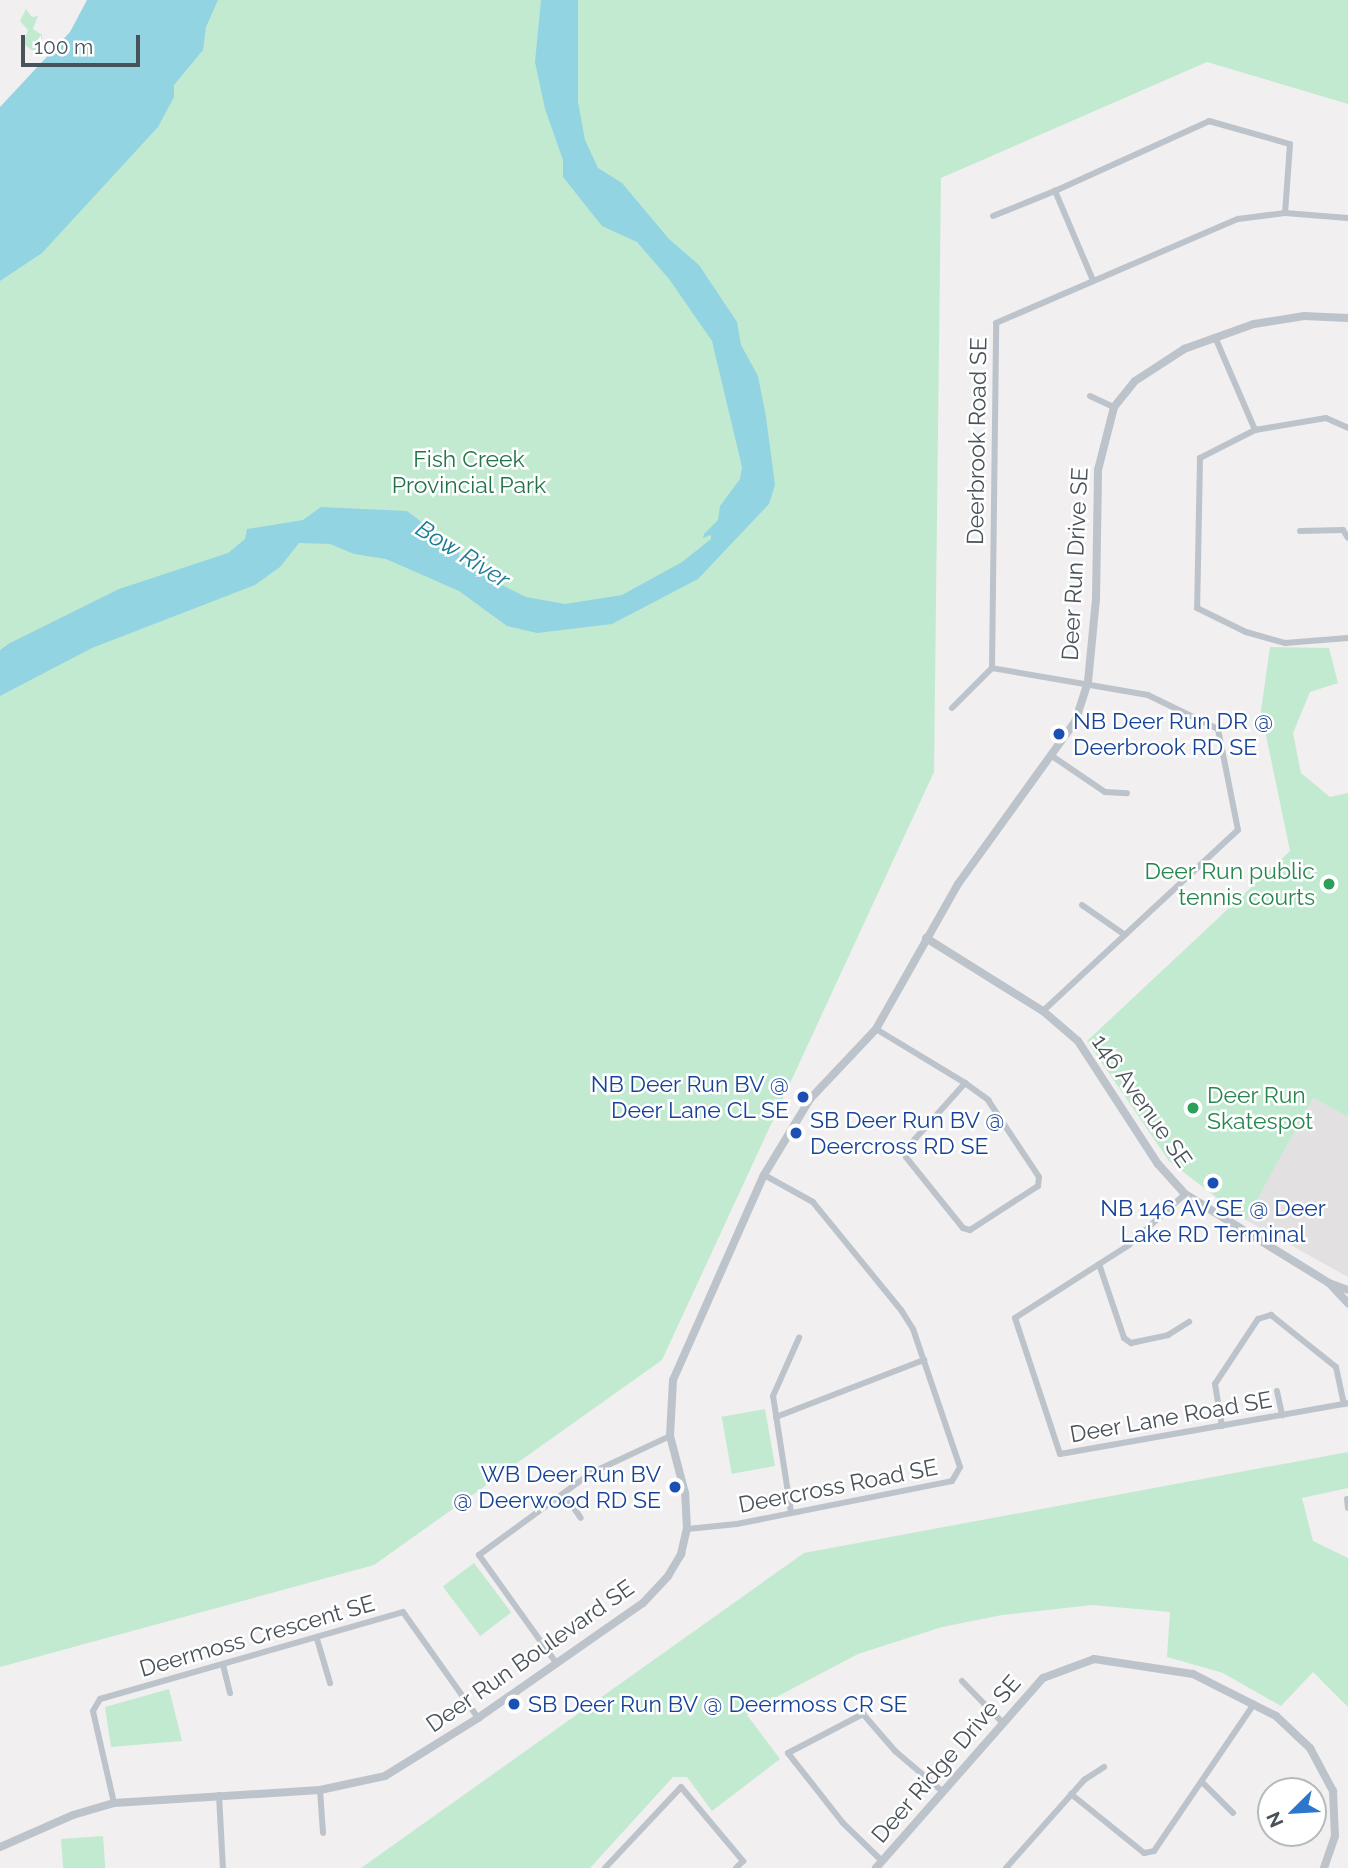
<!DOCTYPE html>
<html>
<head>
<meta charset="utf-8">
<style>
  body { margin:0 }
  #map { position:relative; width:1348px; height:1868px; overflow:hidden; background:#f1efef; font-family:Raleway,sans-serif }
  div>[style] { position:absolute }
  [style*='--x'] { left:calc(var(--x)*1px); top:calc(var(--y)*1px); width:calc(var(--w)*1px); rotate:calc(var(--a)*1deg) }
  .education>* { inset:0; background:#e2e0e0 }
  .green>* { inset:0; background:#c2ead0; transform-origin:0 0 }
  .water>* { inset:0; background:#93d4e3 }
  .minor>* { height:6px; margin:-3px; padding:0 3px; transform-origin:3px; border-radius:3px; background:#bcc3ca }
  .tertiary>* { height:8px; margin:-4px; padding:0 4px; transform-origin:4px; border-radius:4px; background:#bcc3ca }
  .dots>* { width:19px; height:19px; translate:-50% -50%; box-sizing:border-box; border:4px solid #fff; border-radius:50% }
  span { translate:-50% -50%; white-space:nowrap; text-align:center; line-height:1.15; -webkit-text-stroke:5px #fff; paint-order:stroke }
  .street-label { font-size:23px; color:#49525a }
  .park-label { font-size:23px; color:#217449 }
  .transit-label { font-size:23px; color:#164399 }
  .left { translate:0 -50%; text-align:left }
  .right { translate:-100% -50%; text-align:right }
  .leisure-label { font-size:23px; color:#27864d }
  .water-label { font-size:24px; color:#1a7d94; font-style:italic }
  .north { position:absolute; left:1257px; top:1777px; width:70px; height:70px; box-sizing:border-box; background:#fff; border:2px solid #b6babd; border-radius:50%; rotate:246deg; font-size:19px; font-weight:700; line-height:28px; text-align:center; color:#49525a }
  .north::after { content:''; display:block; margin:auto; width:24px; height:32px; background:#2c76ce; clip-path:polygon(50% 0,100% 100%,50% 72%,0 100%) }
  .scale { position:absolute; left:21px; top:35px; width:119px; height:32px; box-sizing:border-box; border:4px solid #49525a; border-top:0; padding-left:9px; font-size:21px; line-height:24px; white-space:nowrap; color:#49525a; -webkit-text-stroke:5px #fff; paint-order:stroke }
</style>
</head>
<body>
<div id="map">
  <div class="education">
    <i style="clip-path:polygon(1313px 1098px,1348px 1117px,1348px 1277px,1246px 1220px)"></i>
  </div>
  <div class="green">
    <i style="clip-path:polygon(194px 0,1348px 0,1348px 104px,1207px 62px,941px 178px,934px 772px,662px 1360px,374px 1565px,0 1667px,0 254px)"></i>
    <i style="clip-path:polygon(26px 9px,32px 17px,38px 16px,33px 29px,42px 35px,42px 45px,35px 52px,23px 44px,28px 30px,20px 21px)"></i>
    <i style="clip-path:polygon(1270px 647px,1329px 648px,1338px 683px,1310px 692px,1293px 733px,1301px 773px,1330px 797px,1348px 793px,1348px 1117px,1313px 1098px,1246px 1220px,1169px 1161px,1087px 1041px,1290px 851px,1261px 711px)"></i>
    <i style="left:765px;top:1409px;width:58px;height:44px;rotate:80deg"></i>
    <i style="clip-path:polygon(1348px 1452px,1348px 1488px,1302px 1498px,1313px 1541px,1348px 1558px,1348px 1707px,1313px 1672px,1281px 1706px,1223px 1673px,1167px 1657px,1170px 1612px,1092px 1605px,1002px 1615px,942px 1627px,858px 1654px,765px 1703px,747px 1715px,780px 1759px,712px 1811px,687px 1777px,673px 1777px,590px 1868px,361px 1868px,804px 1553px)"></i>
    <i style="left:474px;top:1563px;width:62px;height:39px;rotate:53deg"></i>
    <i style="clip-path:polygon(169px 1689px,182px 1741px,111px 1747px,105px 1707px)"></i>
    <i style="left:103px;top:1836px;width:32px;height:42px;rotate:86deg"></i>
  </div>
  <div class="water">
    <i style="clip-path:polygon(87px 0,218px 0,206px 27px,203px 50px,174px 85px,174px 97px,158px 127px,42px 253px,0 281px,0 107px,70px 32px)"></i>
    <i style="clip-path:polygon(541px 0,578px 0,578px 102px,585px 140px,598px 168px,622px 183px,669px 239px,699px 265px,737px 322px,741px 345px,758px 376px,766px 417px,775px 485px,769px 504px,698px 579px,612px 624px,537px 633px,507px 626px,459px 591px,386px 559px,354px 554px,330px 544px,299px 543px,280px 567px,255px 585px,92px 648px,0 696px,0 650px,10px 643px,119px 589px,228px 553px,245px 539px,247px 529px,303px 520px,321px 507px,407px 511px,459px 550px,460px 561px,476px 572px,526px 597px,565px 604px,622px 595px,682px 562px,711px 539px,711px 535px,703px 538px,704px 534px,718px 520px,720px 506px,740px 479px,742px 467px,712px 341px,669px 279px,637px 242px,602px 226px,563px 177px,563px 160px,545px 109px,535px 62px)"></i>
  </div>
  <div class="minor">
    <i style="--x:993;--y:216;--w:67;--a:-22"></i>
    <i style="--x:1092;--y:278;--w:95;--a:-113"></i>
    <i style="--x:1055;--y:191;--w:169;--a:-24.4"></i>
    <i style="--x:1209;--y:121;--w:84;--a:15.9"></i>
    <i style="--x:1290;--y:144;--w:69;--a:94.1"></i>
    <i style="--x:1215;--y:337;--w:101;--a:66.7"></i>
    <i style="--x:1255;--y:430;--w:62;--a:153"></i>
    <i style="--x:1200;--y:458;--w:150;--a:91.1"></i>
    <i style="--x:1197;--y:608;--w:55;--a:26.1"></i>
    <i style="--x:1246;--y:632;--w:41;--a:15.8"></i>
    <i style="--x:1285;--y:643;--w:63;--a:-4.5"></i>
    <i style="--x:1090;--y:396;--w:26;--a:25"></i>
    <i style="--x:1255;--y:430;--w:72;--a:-9.6"></i>
    <i style="--x:1326;--y:418;--w:24;--a:24"></i>
    <i style="--x:1300;--y:531;--w:43;--a:-1.3"></i>
    <i style="--x:1343;--y:530;--w:9;--a:58"></i>
    <i style="--x:952;--y:708;--w:57;--a:-45"></i>
    <i style="--x:1052;--y:756;--w:64;--a:34.2"></i>
    <i style="--x:1105;--y:792;--w:22;--a:3"></i>
    <i style="--x:1082;--y:905;--w:52;--a:34.9"></i>
    <i style="--x:1043;--y:1011;--w:266;--a:-42.9"></i>
    <i style="--x:1238;--y:830;--w:103;--a:-101.2"></i>
    <i style="--x:1218;--y:729;--w:78;--a:-154.1"></i>
    <i style="--x:1148;--y:695;--w:158;--a:-170.2"></i>
    <i style="--x:992;--y:668;--w:345;--a:-89.3"></i>
    <i style="--x:996;--y:323;--w:263;--a:-23.3"></i>
    <i style="--x:1238;--y:219;--w:47;--a:-7.3"></i>
    <i style="--x:1285;--y:213;--w:63;--a:4.5"></i>
    <i style="--x:876;--y:1029;--w:104;--a:31.2"></i>
    <i style="--x:965;--y:1083;--w:29;--a:36"></i>
    <i style="--x:988;--y:1100;--w:92;--a:56.5"></i>
    <i style="--x:1039;--y:1177;--w:9;--a:96"></i>
    <i style="--x:1038;--y:1186;--w:81;--a:147.1"></i>
    <i style="--x:970;--y:1230;--w:7;--a:-164"></i>
    <i style="--x:963;--y:1228;--w:91;--a:-128.8"></i>
    <i style="--x:906;--y:1157;--w:8;--a:-90"></i>
    <i style="--x:906;--y:1149;--w:89;--a:-48.2"></i>
    <i style="--x:1185;--y:1194;--w:76;--a:137.7"></i>
    <i style="--x:1129;--y:1245;--w:135;--a:147.4"></i>
    <i style="--x:1015;--y:1318;--w:143;--a:71.7"></i>
    <i style="--x:1060;--y:1454;--w:292;--a:-10"></i>
    <i style="--x:1099;--y:1264;--w:78;--a:71.3"></i>
    <i style="--x:1124;--y:1338;--w:9;--a:36"></i>
    <i style="--x:1131;--y:1343;--w:38;--a:-12"></i>
    <i style="--x:1168;--y:1335;--w:25;--a:-32"></i>
    <i style="--x:1277;--y:1391;--w:25;--a:78"></i>
    <i style="--x:776;--y:1417;--w:159;--a:-21.1"></i>
    <i style="--x:1222;--y:1426;--w:43;--a:-99.5"></i>
    <i style="--x:1215;--y:1384;--w:78;--a:-56.5"></i>
    <i style="--x:1258;--y:1319;--w:14;--a:-17"></i>
    <i style="--x:1271;--y:1315;--w:83;--a:38.7"></i>
    <i style="--x:1336;--y:1367;--w:38;--a:78"></i>
    <i style="--x:564;--y:1494;--w:29;--a:55"></i>
    <i style="--x:1347;--y:1499;--w:9;--a:84"></i>
    <i style="--x:791;--y:1512;--w:117;--a:-98.8"></i>
    <i style="--x:773;--y:1396;--w:64;--a:-65.9"></i>
    <i style="--x:687;--y:1529;--w:50;--a:-5.7"></i>
    <i style="--x:737;--y:1524;--w:219;--a:-11.3"></i>
    <i style="--x:952;--y:1481;--w:16;--a:-60"></i>
    <i style="--x:960;--y:1467;--w:146;--a:-108.8"></i>
    <i style="--x:913;--y:1329;--w:22;--a:-122"></i>
    <i style="--x:901;--y:1310;--w:139;--a:-129.2"></i>
    <i style="--x:813;--y:1202;--w:56;--a:-151.1"></i>
    <i style="--x:317;--y:1639;--w:46;--a:73.5"></i>
    <i style="--x:557;--y:1664;--w:134;--a:-125.6"></i>
    <i style="--x:479;--y:1555;--w:139;--a:-36.2"></i>
    <i style="--x:591;--y:1473;--w:87;--a:-25.1"></i>
    <i style="--x:223;--y:1665;--w:29;--a:76"></i>
    <i style="--x:962;--y:1681;--w:57;--a:45.7"></i>
    <i style="--x:1204;--y:1784;--w:41;--a:45"></i>
    <i style="--x:320;--y:1790;--w:43;--a:86"></i>
    <i style="--x:1071;--y:1794;--w:94;--a:38.9"></i>
    <i style="--x:1144;--y:1853;--w:10;--a:-11"></i>
    <i style="--x:1154;--y:1851;--w:178;--a:-55.8"></i>
    <i style="--x:219;--y:1795;--w:73;--a:86.9"></i>
    <i style="--x:114;--y:1803;--w:94;--a:-102.9"></i>
    <i style="--x:93;--y:1711;--w:14;--a:-60"></i>
    <i style="--x:100;--y:1699;--w:315;--a:-16"></i>
    <i style="--x:403;--y:1612;--w:130;--a:54.7"></i>
    <i style="--x:882;--y:1861;--w:54;--a:-135.7"></i>
    <i style="--x:843;--y:1823;--w:89;--a:-128.2"></i>
    <i style="--x:788;--y:1753;--w:85;--a:-27.5"></i>
    <i style="--x:863;--y:1714;--w:49;--a:49.1"></i>
    <i style="--x:895;--y:1751;--w:62;--a:40.4"></i>
    <i style="--x:605;--y:1868;--w:111;--a:-46.8"></i>
    <i style="--x:681;--y:1787;--w:97;--a:50"></i>
    <i style="--x:743;--y:1861;--w:10;--a:135"></i>
    <i style="--x:1006;--y:1868;--w:118;--a:-48.4"></i>
    <i style="--x:1084;--y:1780;--w:24;--a:-33"></i>
  </div>
  <div class="tertiary">
    <i style="--x:926;--y:938;--w:138;--a:32"></i>
    <i style="--x:1043;--y:1011;--w:46;--a:40.6"></i>
    <i style="--x:1078;--y:1041;--w:147;--a:57"></i>
    <i style="--x:1158;--y:1164;--w:40;--a:48"></i>
    <i style="--x:1185;--y:1194;--w:169;--a:31.7"></i>
    <i style="--x:1329;--y:1283;--w:20;--a:20"></i>
    <i style="--x:1331;--y:1285;--w:25;--a:47"></i>
    <i style="--x:0;--y:1847;--w:80;--a:-23.7"></i>
    <i style="--x:73;--y:1815;--w:43;--a:-16.3"></i>
    <i style="--x:114;--y:1803;--w:206;--a:-3.6"></i>
    <i style="--x:320;--y:1790;--w:66;--a:-12.2"></i>
    <i style="--x:385;--y:1776;--w:110;--a:-31.9"></i>
    <i style="--x:478;--y:1718;--w:201;--a:-34.9"></i>
    <i style="--x:643;--y:1603;--w:37;--a:-47"></i>
    <i style="--x:668;--y:1576;--w:26;--a:-59"></i>
    <i style="--x:681;--y:1554;--w:26;--a:-77"></i>
    <i style="--x:687;--y:1529;--w:36;--a:-93"></i>
    <i style="--x:685;--y:1493;--w:59;--a:-104.7"></i>
    <i style="--x:670;--y:1436;--w:56;--a:-86.9"></i>
    <i style="--x:673;--y:1380;--w:224;--a:-66.1"></i>
    <i style="--x:764;--y:1175;--w:89;--a:-58.8"></i>
    <i style="--x:810;--y:1099;--w:96;--a:-46.7"></i>
    <i style="--x:876;--y:1029;--w:167;--a:-60.5"></i>
    <i style="--x:958;--y:884;--w:200;--a:-54.2"></i>
    <i style="--x:1075;--y:722;--w:42;--a:-72"></i>
    <i style="--x:1088;--y:682;--w:83;--a:-84.5"></i>
    <i style="--x:1096;--y:599;--w:129;--a:-89.1"></i>
    <i style="--x:1098;--y:470;--w:65;--a:-75.7"></i>
    <i style="--x:1114;--y:407;--w:33;--a:-51"></i>
    <i style="--x:1135;--y:381;--w:59;--a:-33.1"></i>
    <i style="--x:1184;--y:349;--w:74;--a:-19.7"></i>
    <i style="--x:1254;--y:324;--w:51;--a:-9.1"></i>
    <i style="--x:1304;--y:316;--w:44;--a:2.6"></i>
    <i style="--x:876;--y:1868;--w:253;--a:-48.7"></i>
    <i style="--x:1043;--y:1678;--w:54;--a:-20.4"></i>
    <i style="--x:1094;--y:1659;--w:100;--a:8.6"></i>
    <i style="--x:1193;--y:1674;--w:93;--a:26.8"></i>
    <i style="--x:1276;--y:1716;--w:47;--a:43.3"></i>
    <i style="--x:1310;--y:1748;--w:49;--a:61.9"></i>
    <i style="--x:1333;--y:1791;--w:45;--a:87.5"></i>
    <i style="--x:1335;--y:1836;--w:34;--a:109"></i>
  </div>
  <div class="dots">
    <i style="left:1059px;top:734px;background:#1a4fb4"></i>
    <i style="left:1329px;top:884px;background:#2e9e5b"></i>
    <i style="left:803px;top:1097px;background:#1a4fb4"></i>
    <i style="left:1193px;top:1108px;background:#2e9e5b"></i>
    <i style="left:796px;top:1133px;background:#1a4fb4"></i>
    <i style="left:1213px;top:1183px;background:#1a4fb4"></i>
    <i style="left:675px;top:1487px;background:#1a4fb4"></i>
    <i style="left:514px;top:1704px;background:#1a4fb4"></i>
  </div>
  <div class="street-label">
    <span style="left:977px;top:441px;rotate:-89deg">Deerbrook Road SE</span>
    <span style="left:1075px;top:564px;rotate:-87deg">Deer Run Drive SE</span>
    <span style="left:1142px;top:1101px;rotate:55deg">146 Avenue SE</span>
    <span style="left:1171px;top:1417px;rotate:-10deg">Deer Lane Road SE</span>
    <span style="left:838px;top:1486px;rotate:-11deg">Deercross Road SE</span>
    <span style="left:257px;top:1636px;rotate:-16deg">Deermoss Crescent SE</span>
    <span style="left:530px;top:1656px;rotate:-35deg">Deer Run Boulevard SE</span>
    <span style="left:946px;top:1759px;rotate:-49deg">Deer Ridge Drive SE</span>
  </div>
  <div class="park-label">
    <span style="left:469px;top:472px">Fish Creek<br>Provincial Park</span>
  </div>
  <div class="transit-label">
    <span class="left" style="left:1073px;top:734px">NB Deer Run DR @<br>Deerbrook RD SE</span>
    <span class="right" style="left:789px;top:1097px">NB Deer Run BV @<br>Deer Lane CL SE</span>
    <span class="left" style="left:810px;top:1133px">SB Deer Run BV @<br>Deercross RD SE</span>
    <span style="left:1213px;top:1221px">NB 146 AV SE @ Deer<br>Lake RD Terminal</span>
    <span class="right" style="left:661px;top:1487px">WB Deer Run BV<br>@ Deerwood RD SE</span>
    <span class="left" style="left:528px;top:1704px">SB Deer Run BV @ Deermoss CR SE</span>
  </div>
  <div class="leisure-label">
    <span class="right" style="left:1315px;top:884px">Deer Run public<br>tennis courts</span>
    <span class="left" style="left:1207px;top:1108px">Deer Run<br>Skatespot</span>
  </div>
  <div class="water-label">
    <span style="left:463px;top:554px;rotate:32deg">Bow River</span>
  </div>
  <div class="north">N</div>
  <div class="scale">100 m</div>
</div>
</body>
</html>
